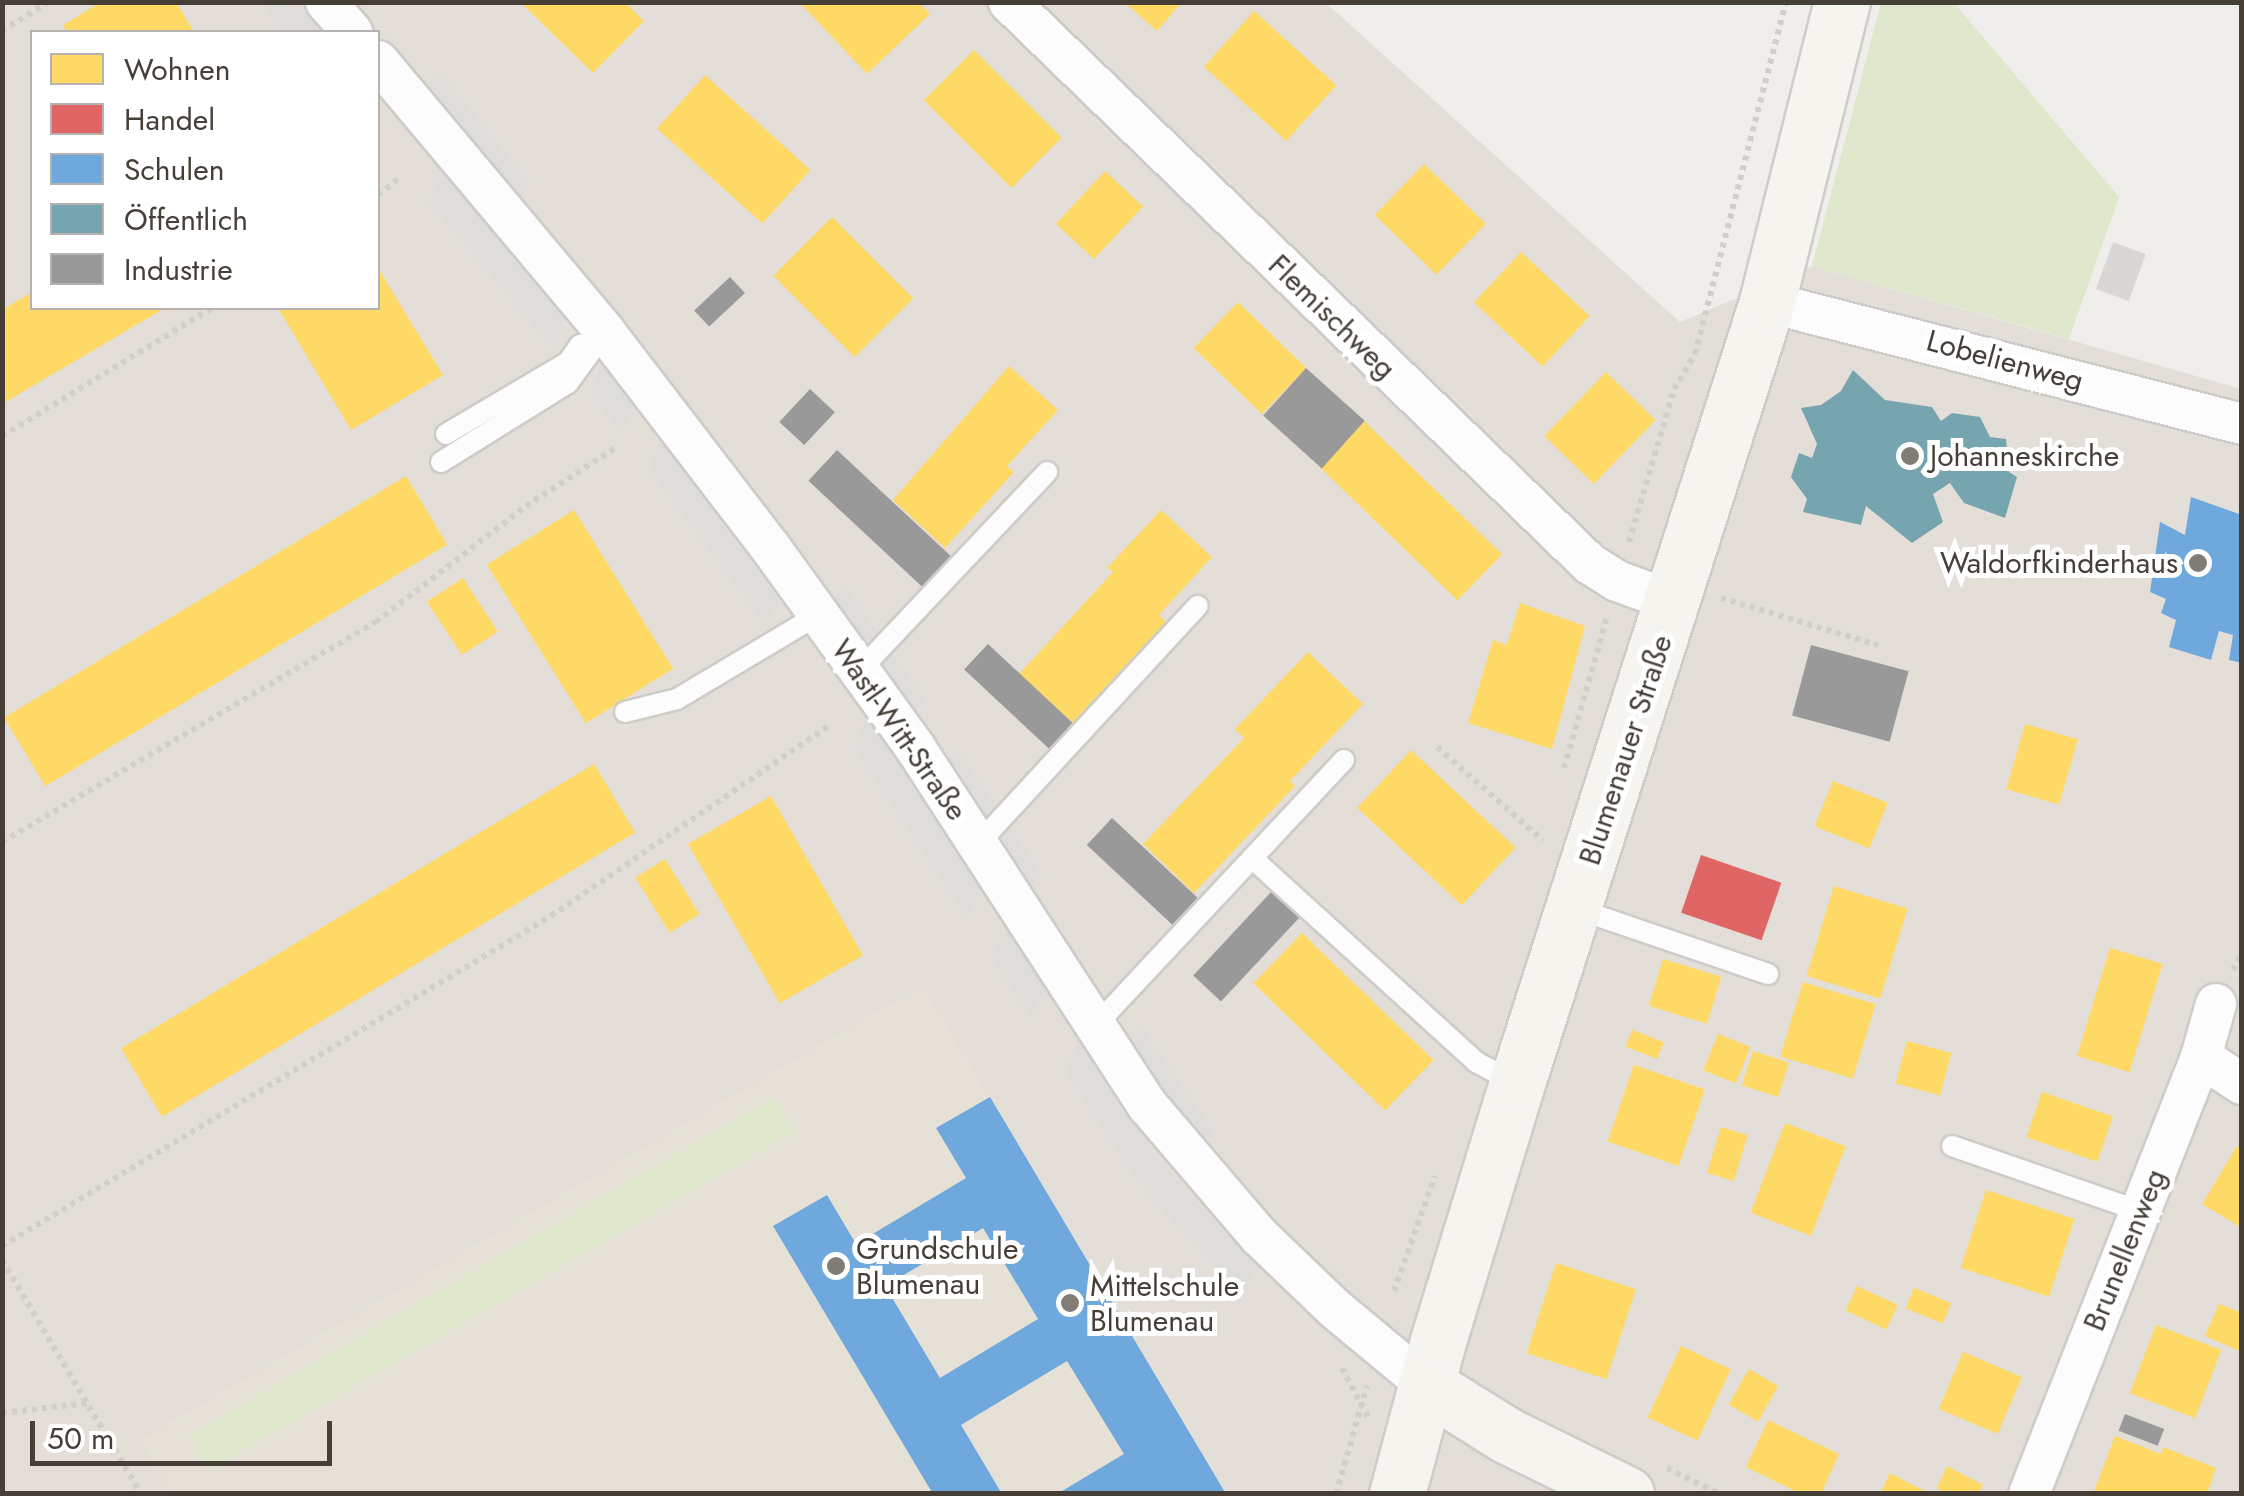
<!DOCTYPE html>
<html>
<head>
<meta charset="utf-8">
<style>
  body { margin:0 }
  #map { position:relative; width:2244px; height:1496px; overflow:hidden; background:#f0eeeb; font-family:Jost,sans-serif }
  div>[style] { position:absolute }
  [style*='--x'] { left:calc(var(--x)*1px); top:calc(var(--y)*1px); width:calc(var(--w)*1px); rotate:calc(var(--a)*1deg) }
  .residential>* { inset:0; background:#e3dfd8 }
  .education>* { inset:0; background:#e6e1d7 }
  .green>* { inset:0; background:#dfe8cc; transform-origin:0 0 }
  .parking>* { inset:0; background:#dfddda; transform-origin:0 0 }
  .homes>* { inset:0; background:#ffd966; transform-origin:0 0 }
  .shops>* { inset:0; background:#e06666; transform-origin:0 0 }
  .schools>* { inset:0; background:#6fa8dc }
  .public>* { inset:0; background:#76a5af }
  .industry>* { inset:0; background:#999; transform-origin:0 0 }
  .building>* { inset:0; background:#d9d7d3; transform-origin:0 0 }
  .path>* { height:6px; margin-top:-3px; transform-origin:0; background:repeating-linear-gradient(90deg,#d1cecb 0 5px,transparent 0 10px) }
  .roads { filter:drop-shadow(2px 0 #ceccc8) drop-shadow(-2px 0 #ceccc8) drop-shadow(0 2px #ceccc8) drop-shadow(0 -2px #ceccc8) }
  .lane>* { height:20px; margin:-10px; padding:0 10px; transform-origin:10px; border-radius:10px; background:#fdfcfc }
  .street>* { height:40px; margin:-20px; padding:0 20px; transform-origin:20px; border-radius:20px; background:#fdfcfc }
  .secondary>* { height:55px; margin:-27.5px; padding:0 27.5px; transform-origin:27.5px; border-radius:27.5px; background:#f6f4ef }
  .dots>* { width:28px; height:28px; translate:-50% -50%; box-sizing:border-box; border:5px solid #fff; border-radius:50% }
  span { translate:-50% -50%; white-space:nowrap; text-align:center; line-height:1.15; -webkit-text-stroke:10px #fff; paint-order:stroke }
  .street-label { font-size:30px; color:#453f37 }
  .poi-label { font-size:30px; color:#453f37 }
  .left { translate:0 -50%; text-align:left }
  .right { translate:-100% -50%; text-align:right }
  .frame { position:absolute; inset:0; border:5px solid #453f37; pointer-events:none }
  .legend { position:absolute; left:30px; top:30px; width:350px; height:280px; box-sizing:border-box; background:#fff; border:2px solid #b5b2af; margin:0; padding:12px 18px; list-style:none; font-size:30px; color:#453f37 }
  .legend li { display:flex; align-items:center; gap:20px; height:50px }
  .legend b { width:50px; border:2px solid #b5b2af }
  .scale { position:absolute; left:30px; top:1421px; width:302px; height:45px; box-sizing:border-box; border:5px solid #453f37; border-top:0; padding-left:12px; font-size:30px; line-height:35px; white-space:nowrap; color:#453f37; -webkit-text-stroke:8px #fff; paint-order:stroke }
</style>
</head>
<body>
<div id="map">
  <div class="residential">
    <i style="clip-path:polygon(evenodd,3px 3px,1326px 3px,1680px 322px,1812px 266px,2241px 389px,2241px 1493px,3px 1494px,3px 3px,32px 32px,378px 32px,378px 308px,32px 308px,32px 32px)"></i>
  </div>
  <div class="education">
    <i style="clip-path:polygon(922px 986px,1226px 1493px,173px 1494px,140px 1440px)"></i>
  </div>
  <div class="green">
    <i style="clip-path:polygon(1881px 3px,1954px 3px,2119px 197px,2069px 339px,1812px 266px)"></i>
    <i style="left:775px;top:1097px;width:40px;height:676px;rotate:60deg"></i>
  </div>
  <div class="parking">
    <i style="clip-path:polygon(259px 3px,296px 3px,323px 32px,285px 32px)"></i>
    <i style="left:441px;top:74px;width:139px;height:18px;rotate:51deg"></i>
    <i style="clip-path:polygon(442px 171px,566px 320px,555px 351px,429px 202px)"></i>
    <i style="clip-path:polygon(601px 365px,633px 405px,621px 433px,590px 392px)"></i>
    <i style="clip-path:polygon(660px 440px,779px 599px,767px 627px,649px 470px)"></i>
    <i style="left:846px;top:588px;width:140px;height:16px;rotate:55deg"></i>
    <i style="clip-path:polygon(867px 719px,981px 889px,968px 918px,854px 749px)"></i>
    <i style="left:958px;top:750px;width:152px;height:14px;rotate:56deg"></i>
    <i style="clip-path:polygon(1007px 929px,1045px 988px,1031px 1018px,992px 959px)"></i>
    <i style="left:1142px;top:1029px;width:126px;height:16px;rotate:55deg"></i>
    <i style="clip-path:polygon(1080px 1041px,1156px 1157px,1257px 1268px,1244px 1293px,1217px 1271px,1140px 1184px,1065px 1071px)"></i>
  </div>
  <div class="homes">
    <i style="clip-path:polygon(101px 2px,176px 2px,194px 32px,67px 32px,63px 25px)"></i>
    <i style="clip-path:polygon(520px 2px,625px 2px,644px 21px,593px 73px)"></i>
    <i style="clip-path:polygon(799px 2px,919px 2px,930px 14px,867px 74px)"></i>
    <i style="clip-path:polygon(1124px 2px,1182px 2px,1157px 31px)"></i>
    <i style="left:1254px;top:11px;width:111px;height:75px;rotate:42deg"></i>
    <i style="left:974px;top:50px;width:124px;height:71px;rotate:45deg"></i>
    <i style="left:705px;top:75px;width:142px;height:72px;rotate:42deg"></i>
    <i style="left:1424px;top:164px;width:86px;height:71px;rotate:44deg"></i>
    <i style="left:1105px;top:171px;width:52px;height:72px;rotate:43deg"></i>
    <i style="left:832px;top:217px;width:115px;height:83px;rotate:45deg"></i>
    <i style="left:1521px;top:252px;width:94px;height:69px;rotate:43deg"></i>
    <i style="clip-path:polygon(378px 268px,443px 375px,351px 430px,278px 308px,378px 308px)"></i>
    <i style="clip-path:polygon(32px 292px,32px 308px,165px 308px,2px 404px,2px 310px)"></i>
    <i style="left:1238px;top:302px;width:95px;height:64px;rotate:44deg"></i>
    <i style="clip-path:polygon(1009px 366px,1058px 410px,1007px 466px,1014px 472px,945px 548px,893px 500px)"></i>
    <i style="left:1606px;top:372px;width:69px;height:89px;rotate:44deg"></i>
    <i style="left:1364px;top:421px;width:192px;height:64px;rotate:44deg"></i>
    <i style="left:406px;top:476px;width:80px;height:469px;rotate:59deg"></i>
    <i style="left:574px;top:510px;width:187px;height:103px;rotate:58deg"></i>
    <i style="clip-path:polygon(1161px 510px,1212px 557px,1159px 615px,1166px 622px,1073px 723px,1019px 674px,1113px 572px,1107px 568px)"></i>
    <i style="left:463px;top:578px;width:64px;height:43px;rotate:57deg"></i>
    <i style="clip-path:polygon(1520px 603px,1585px 626px,1552px 749px,1468px 723px,1493px 640px,1507px 645px)"></i>
    <i style="clip-path:polygon(1308px 652px,1363px 704px,1290px 781px,1295px 786px,1194px 893px,1143px 844px,1244px 738px,1235px 729px)"></i>
    <i style="left:2025px;top:724px;width:55px;height:68px;rotate:16deg"></i>
    <i style="left:1411px;top:750px;width:143px;height:79px;rotate:43deg"></i>
    <i style="left:594px;top:764px;width:80px;height:552px;rotate:59deg"></i>
    <i style="left:1833px;top:781px;width:59px;height:49px;rotate:22deg"></i>
    <i style="left:771px;top:796px;width:184px;height:96px;rotate:60deg"></i>
    <i style="left:665px;top:859px;width:65px;height:35px;rotate:58deg"></i>
    <i style="left:1834px;top:886px;width:77px;height:94px;rotate:17deg"></i>
    <i style="left:1302px;top:933px;width:183px;height:70px;rotate:44deg"></i>
    <i style="left:2110px;top:948px;width:55px;height:113px;rotate:17deg"></i>
    <i style="left:1663px;top:959px;width:61px;height:49px;rotate:17deg"></i>
    <i style="left:1803px;top:982px;width:76px;height:78px;rotate:17deg"></i>
    <i style="left:1632px;top:1030px;width:34px;height:18px;rotate:21deg"></i>
    <i style="left:1718px;top:1034px;width:35px;height:39px;rotate:22deg"></i>
    <i style="left:1907px;top:1041px;width:46px;height:44px;rotate:15deg"></i>
    <i style="left:1753px;top:1051px;width:38px;height:36px;rotate:18deg"></i>
    <i style="left:1634px;top:1065px;width:75px;height:81px;rotate:19deg"></i>
    <i style="left:2042px;top:1092px;width:75px;height:48px;rotate:19deg"></i>
    <i style="left:1785px;top:1123px;width:65px;height:96px;rotate:21deg"></i>
    <i style="left:1721px;top:1127px;width:28px;height:48px;rotate:17deg"></i>
    <i style="clip-path:polygon(2237px 1146px,2242px 1149px,2242px 1228px,2202px 1204px)"></i>
    <i style="left:1986px;top:1190px;width:93px;height:82px;rotate:18deg"></i>
    <i style="left:1556px;top:1263px;width:84px;height:95px;rotate:18deg"></i>
    <i style="left:1857px;top:1286px;width:45px;height:27px;rotate:25deg"></i>
    <i style="left:1914px;top:1288px;width:40px;height:22px;rotate:22deg"></i>
    <i style="clip-path:polygon(2219px 1304px,2242px 1313px,2242px 1352px,2205px 1336px)"></i>
    <i style="left:2156px;top:1325px;width:70px;height:73px;rotate:21deg"></i>
    <i style="left:1681px;top:1346px;width:55px;height:79px;rotate:25deg"></i>
    <i style="left:1963px;top:1352px;width:64px;height:62px;rotate:23deg"></i>
    <i style="left:1749px;top:1369px;width:34px;height:41px;rotate:30deg"></i>
    <i style="clip-path:polygon(1768px 1420px,1839px 1454px,1821px 1494px,1801px 1494px,1746px 1467px)"></i>
    <i style="clip-path:polygon(2115px 1436px,2161px 1454px,2163px 1447px,2216px 1468px,2207px 1494px,2093px 1494px)"></i>
    <i style="clip-path:polygon(1947px 1466px,1983px 1485px,1978px 1494px,1948px 1494px,1937px 1488px)"></i>
    <i style="clip-path:polygon(1890px 1473px,1909px 1483px,1931px 1494px,1880px 1494px)"></i>
  </div>
  <div class="shops">
    <i style="left:1701px;top:855px;width:85px;height:61px;rotate:19deg"></i>
  </div>
  <div class="schools">
    <i style="clip-path:polygon(2191px 497px,2242px 515px,2242px 663px,2229px 660px,2233px 635px,2219px 631px,2211px 660px,2169px 647px,2176px 620px,2161px 613px,2166px 599px,2150px 592px,2160px 522px,2185px 535px)"></i>
    <i style="clip-path:polygon(evenodd,990px 1097px,1226px 1494px,1057px 1494px,1124px 1454px,1067px 1361px,961px 1425px,1002px 1494px,933px 1494px,773px 1226px,827px 1195px,856px 1244px,966px 1178px,936px 1128px,990px 1097px,983px 1228px,1038px 1319px,940px 1378px,885px 1286px,983px 1228px)"></i>
  </div>
  <div class="public">
    <i style="clip-path:polygon(1853px 370px,1885px 400px,1932px 407px,1941px 421px,1952px 413px,1980px 417px,1990px 437px,2006px 439px,2009px 472px,2017px 477px,2005px 518px,1964px 503px,1950px 483px,1933px 494px,1943px 522px,1912px 543px,1866px 506px,1861px 525px,1803px 512px,1807px 499px,1791px 477px,1799px 453px,1812px 458px,1817px 444px,1801px 408px,1821px 405px,1841px 391px)"></i>
  </div>
  <div class="industry">
    <i style="left:730px;top:277px;width:22px;height:49px;rotate:47deg"></i>
    <i style="left:1306px;top:368px;width:79px;height:64px;rotate:42deg"></i>
    <i style="left:810px;top:389px;width:34px;height:45px;rotate:43deg"></i>
    <i style="left:837px;top:450px;width:160px;height:42px;rotate:43deg"></i>
    <i style="left:988px;top:644px;width:122px;height:35px;rotate:43deg"></i>
    <i style="left:1811px;top:645px;width:101px;height:73px;rotate:15deg"></i>
    <i style="left:1112px;top:818px;width:117px;height:37px;rotate:43deg"></i>
    <i style="left:1273px;top:890px;width:38px;height:117px;rotate:43deg"></i>
    <i style="left:2125px;top:1414px;width:42px;height:18px;rotate:21deg"></i>
  </div>
  <div class="building">
    <i style="left:2113px;top:242px;width:35px;height:50px;rotate:20deg"></i>
  </div>
  <div class="path">
    <i style="--x:2;--y:31;--w:54;--a:-32.2"></i>
    <i style="--x:378;--y:195;--w:28;--a:-38"></i>
    <i style="--x:2;--y:436;--w:246;--a:-31.4"></i>
    <i style="--x:1629;--y:542;--w:159;--a:-73.6"></i>
    <i style="--x:1674;--y:389;--w:41;--a:-59"></i>
    <i style="--x:1695;--y:354;--w:364;--a:-75.5"></i>
    <i style="--x:1721;--y:598;--w:164;--a:16.7"></i>
    <i style="--x:1437;--y:747;--w:141;--a:41.3"></i>
    <i style="--x:1564;--y:768;--w:157;--a:-74.1"></i>
    <i style="--x:2;--y:842;--w:434;--a:-30.5"></i>
    <i style="--x:376;--y:622;--w:190;--a:-37.7"></i>
    <i style="--x:526;--y:506;--w:110;--a:-33.1"></i>
    <i style="--x:2233;--y:970;--w:19;--a:-62"></i>
    <i style="--x:2;--y:1246;--w:641;--a:-31.01"></i>
    <i style="--x:551;--y:916;--w:336;--a:-34.4"></i>
    <i style="--x:2;--y:1260;--w:272;--a:59.3"></i>
    <i style="--x:1394;--y:1291;--w:122;--a:-70.4"></i>
    <i style="--x:1342;--y:1368;--w:58;--a:62.1"></i>
    <i style="--x:2;--y:1413;--w:86;--a:-6.7"></i>
    <i style="--x:1667;--y:1468;--w:59;--a:26.1"></i>
    <i style="--x:1336;--y:1494;--w:113;--a:-74.1"></i>
  </div>
  <div class="roads">
    <div class="lane">
      <i style="--x:446;--y:434;--w:142;--a:-30.5"></i>
      <i style="--x:568;--y:362;--w:21;--a:-55"></i>
      <i style="--x:441;--y:462;--w:150;--a:-31.9"></i>
      <i style="--x:568;--y:383;--w:63;--a:-54"></i>
      <i style="--x:859;--y:671;--w:274;--a:-46.6"></i>
      <i style="--x:625;--y:712;--w:54;--a:-14"></i>
      <i style="--x:677;--y:699;--w:164;--a:-30.8"></i>
      <i style="--x:978;--y:844;--w:324;--a:-47.3"></i>
      <i style="--x:1252;--y:858;--w:303;--a:42.3"></i>
      <i style="--x:1476;--y:1062;--w:45;--a:27.7"></i>
      <i style="--x:1577;--y:909;--w:202;--a:18.8"></i>
      <i style="--x:1096;--y:1025;--w:363;--a:-46.9"></i>
      <i style="--x:1952;--y:1146;--w:199;--a:19.1"></i>
    </div>
    <div class="street">
      <i style="--x:326;--y:2;--w:40;--a:49"></i>
      <i style="--x:1009;--y:2;--w:808;--a:44.05"></i>
      <i style="--x:1590;--y:564;--w:32;--a:32"></i>
      <i style="--x:1617;--y:581;--w:62;--a:19.9"></i>
      <i style="--x:378;--y:61;--w:354;--a:50"></i>
      <i style="--x:605;--y:332;--w:271;--a:52.5"></i>
      <i style="--x:770;--y:547;--w:246;--a:54.1"></i>
      <i style="--x:914;--y:746;--w:429;--a:57"></i>
      <i style="--x:1148;--y:1106;--w:170;--a:49.5"></i>
      <i style="--x:1258;--y:1235;--w:105;--a:43.8"></i>
      <i style="--x:1334;--y:1308;--w:122;--a:39.7"></i>
      <i style="--x:1767;--y:302;--w:490;--a:14.4"></i>
      <i style="--x:2201;--y:1057;--w:49;--a:33.4"></i>
      <i style="--x:2029;--y:1494;--w:470;--a:-68.5"></i>
      <i style="--x:2201;--y:1057;--w:55;--a:-74.2"></i>
    </div>
    <div class="secondary">
      <i style="--x:1428;--y:1386;--w:92;--a:32.1"></i>
      <i style="--x:1506;--y:1435;--w:134;--a:26.2"></i>
      <i style="--x:1397;--y:1494;--w:158;--a:-75"></i>
      <i style="--x:1438;--y:1341;--w:270;--a:-73"></i>
      <i style="--x:1517;--y:1083;--w:820;--a:-72.25"></i>
      <i style="--x:1767;--y:302;--w:309;--a:-76"></i>
    </div>
  </div>
  <div class="dots">
    <i style="left:1910px;top:456px;background:#817c76"></i>
    <i style="left:2198px;top:563px;background:#817c76"></i>
    <i style="left:836px;top:1266px;background:#817c76"></i>
    <i style="left:1070px;top:1303px;background:#817c76"></i>
  </div>
  <div class="street-label">
    <span style="left:1332px;top:317px;rotate:44deg">Flemischweg</span>
    <span style="left:2005px;top:361px;rotate:15deg">Lobelienweg</span>
    <span style="left:899px;top:730px;rotate:55deg">Wastl-Witt-Straße</span>
    <span style="left:1626px;top:750px;rotate:-72deg">Blumenauer Straße</span>
    <span style="left:2125px;top:1250px;rotate:-68deg">Brunellenweg</span>
  </div>
  <div class="poi-label">
    <span class="left" style="left:1930px;top:456px">Johanneskirche</span>
    <span class="right" style="left:2178px;top:563px">Waldorfkinderhaus</span>
    <span class="left" style="left:856px;top:1266px">Grundschule<br>Blumenau</span>
    <span class="left" style="left:1090px;top:1303px">Mittelschule<br>Blumenau</span>
  </div>
  <div class="frame"></div>
  <ul class="legend">
  <li><b style="height:28px;background:#ffd966"></b>Wohnen</li>
  <li><b style="height:28px;background:#e06666"></b>Handel</li>
  <li><b style="height:28px;background:#6fa8dc"></b>Schulen</li>
  <li><b style="height:28px;background:#76a5af"></b>Öffentlich</li>
  <li><b style="height:28px;background:#999"></b>Industrie</li>
  </ul>
  <div class="scale">50 m</div>
</div>
</body>
</html>
